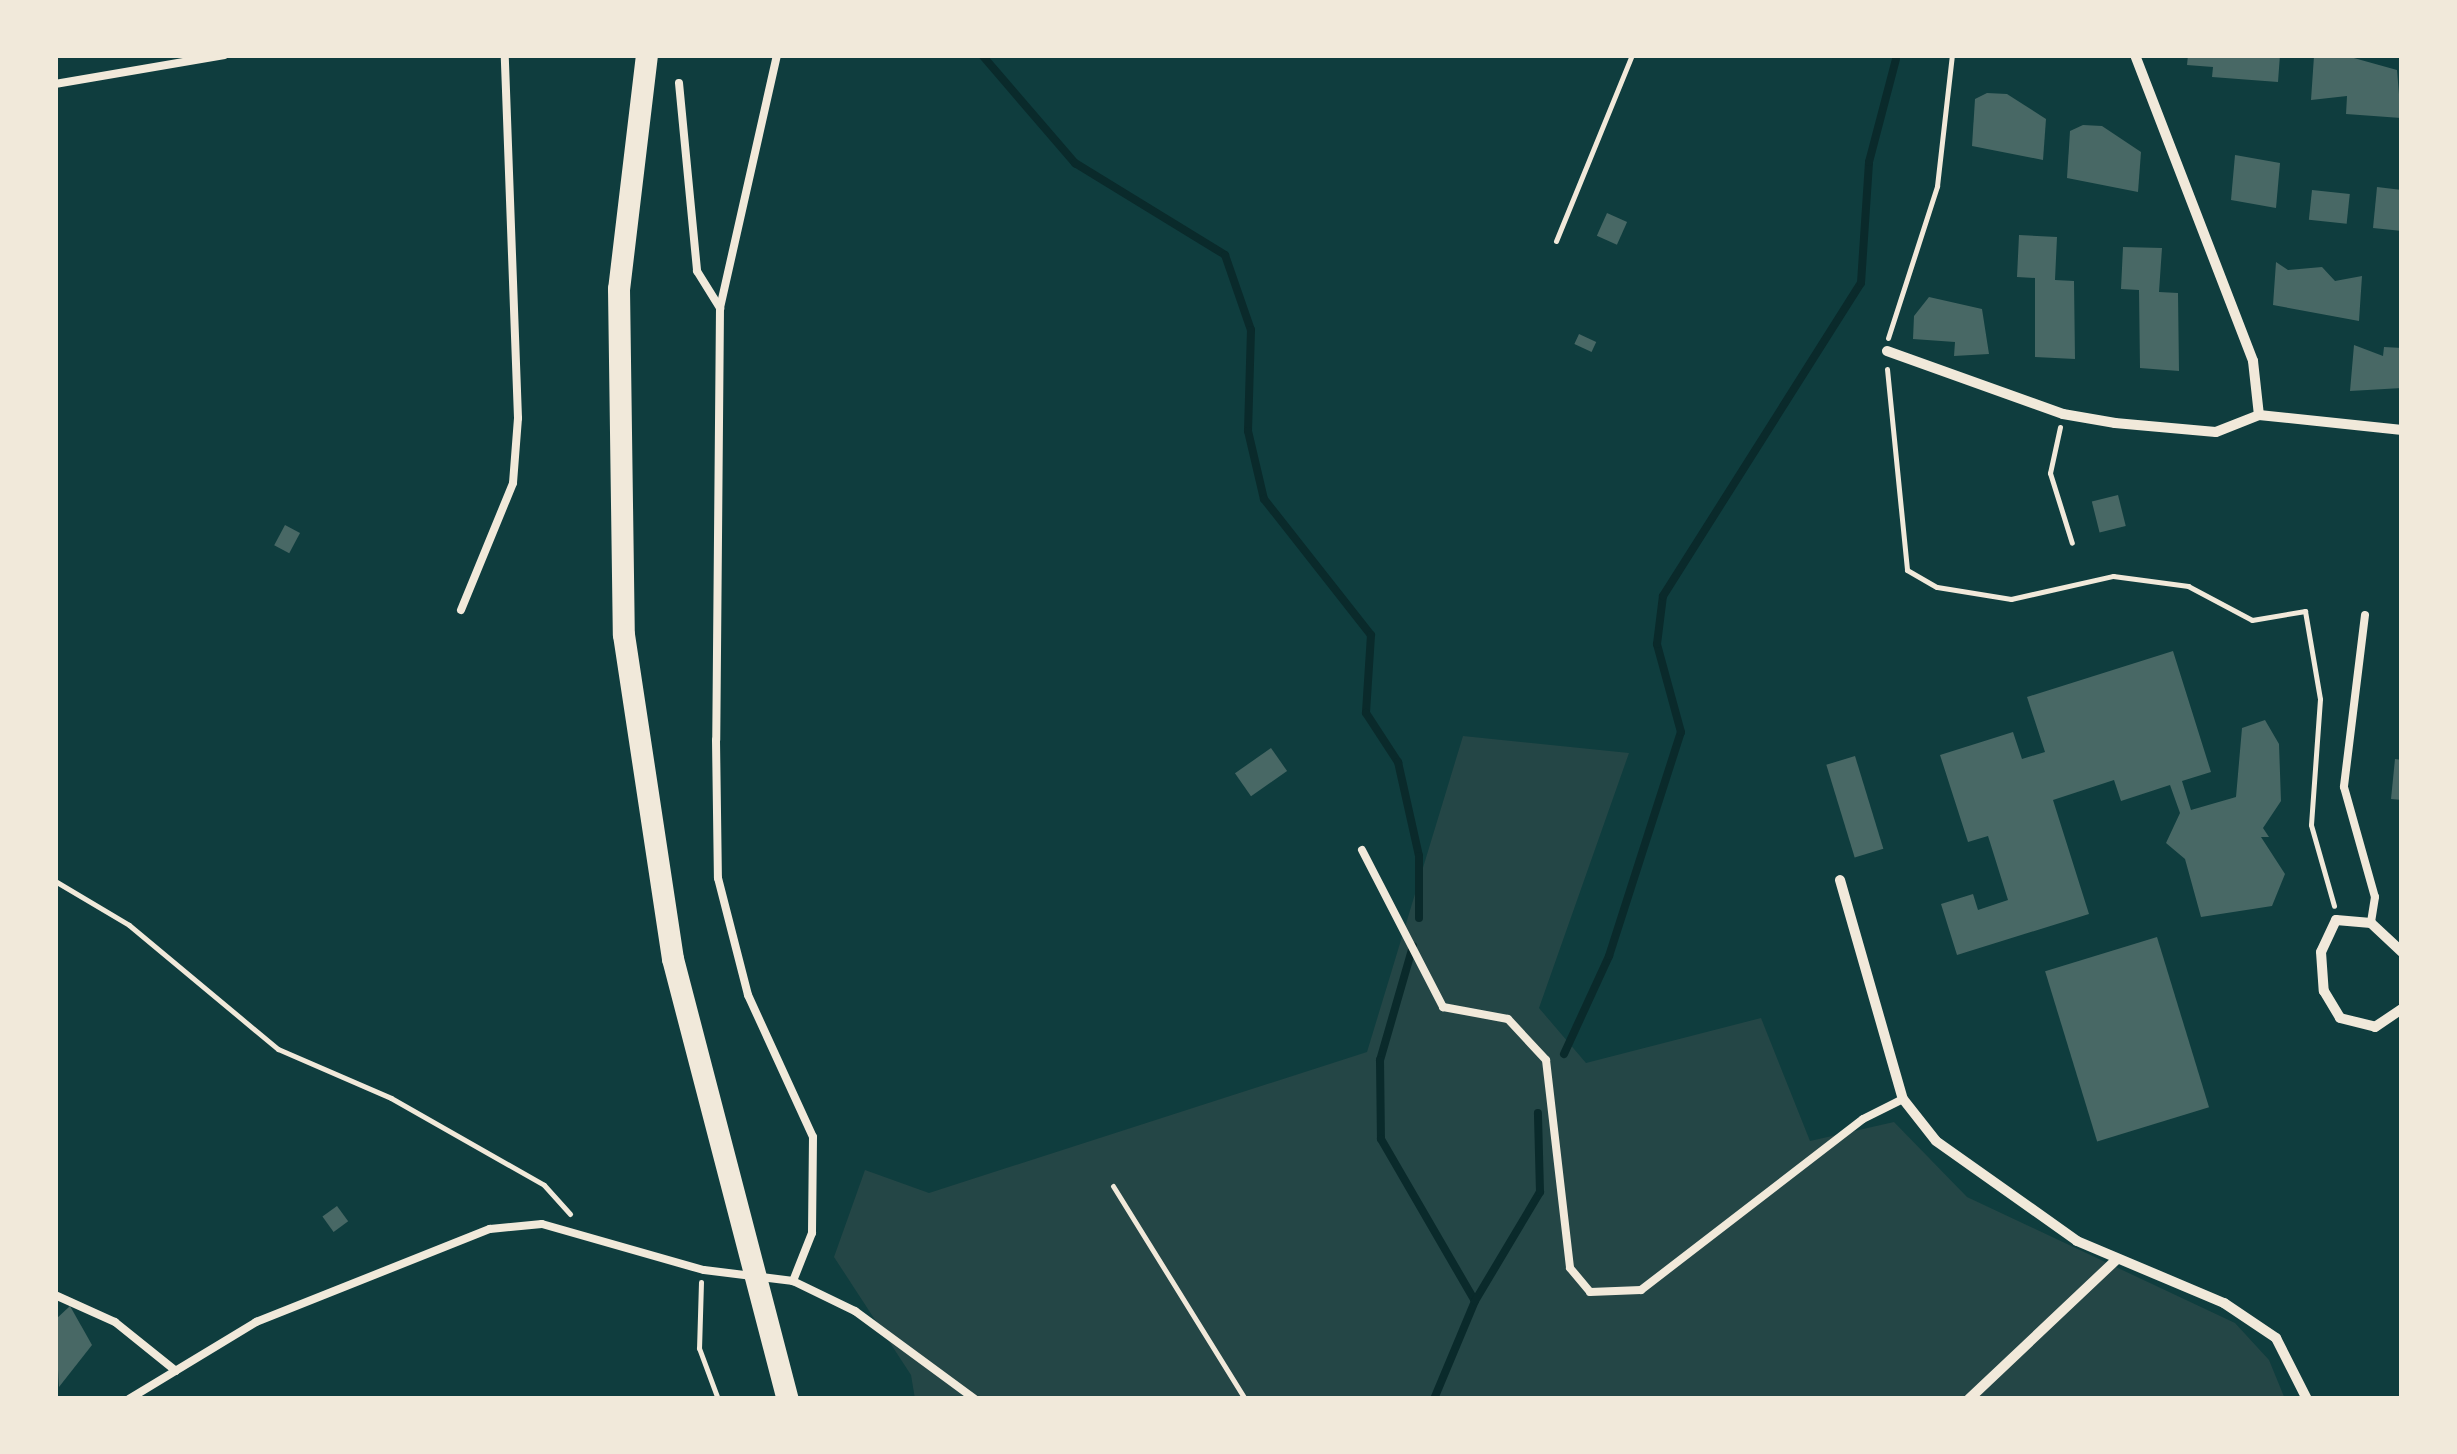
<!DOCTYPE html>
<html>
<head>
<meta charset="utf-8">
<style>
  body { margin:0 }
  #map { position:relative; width:2457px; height:1454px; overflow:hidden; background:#0f3d3e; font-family:Figtree,sans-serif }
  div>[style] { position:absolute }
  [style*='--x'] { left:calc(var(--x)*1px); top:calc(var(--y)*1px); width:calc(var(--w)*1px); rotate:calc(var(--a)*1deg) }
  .green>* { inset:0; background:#244646 }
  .stream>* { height:8px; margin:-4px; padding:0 4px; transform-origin:4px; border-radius:4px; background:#0a2a2b }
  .building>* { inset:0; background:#486865; transform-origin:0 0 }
  .path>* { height:5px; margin:-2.5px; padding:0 2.5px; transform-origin:2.5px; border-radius:2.5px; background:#f1e9da }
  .service>* { height:8px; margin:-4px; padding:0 4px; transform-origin:4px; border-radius:4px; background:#f1e9da }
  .minor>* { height:10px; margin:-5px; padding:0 5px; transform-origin:5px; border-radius:5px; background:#f1e9da }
  .primary>* { height:22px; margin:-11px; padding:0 11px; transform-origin:11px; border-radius:11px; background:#f1e9da }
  span { translate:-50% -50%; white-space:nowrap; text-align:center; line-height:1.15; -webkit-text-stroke:8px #f1e9da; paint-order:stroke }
  .frame { position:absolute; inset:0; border:58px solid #f1e9da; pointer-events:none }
</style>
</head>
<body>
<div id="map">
  <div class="green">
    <i style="clip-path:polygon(1463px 736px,1629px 753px,1539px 1008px,1586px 1063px,1761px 1018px,1810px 1141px,1894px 1122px,1967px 1197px,2235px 1323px,2269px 1360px,2285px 1399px,915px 1399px,911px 1375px,834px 1257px,865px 1170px,929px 1193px,1367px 1052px)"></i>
  </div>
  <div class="stream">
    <i style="--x:982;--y:55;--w:143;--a:49.3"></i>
    <i style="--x:1075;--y:163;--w:176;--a:31.5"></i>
    <i style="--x:1225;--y:255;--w:79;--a:70.9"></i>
    <i style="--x:1251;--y:330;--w:101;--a:91.7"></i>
    <i style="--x:1248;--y:431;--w:70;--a:76.8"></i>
    <i style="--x:1264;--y:499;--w:173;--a:51.8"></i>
    <i style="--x:1371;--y:635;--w:78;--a:93.7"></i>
    <i style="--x:1366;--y:713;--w:59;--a:56.9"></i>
    <i style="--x:1398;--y:762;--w:96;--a:77.4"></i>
    <i style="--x:1419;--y:856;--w:62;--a:90"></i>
    <i style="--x:1413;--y:946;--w:119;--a:106.1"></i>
    <i style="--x:1380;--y:1060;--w:79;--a:89.3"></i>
    <i style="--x:1381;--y:1139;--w:187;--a:59.9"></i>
    <i style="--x:1564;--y:1054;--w:108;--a:-65.3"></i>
    <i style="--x:1609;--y:956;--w:235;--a:-72.2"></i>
    <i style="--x:1681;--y:732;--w:91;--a:-105.3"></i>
    <i style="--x:1657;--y:644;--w:48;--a:-82.9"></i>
    <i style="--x:1663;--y:596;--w:370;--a:-57.7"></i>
    <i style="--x:1861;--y:283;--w:121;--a:-86.2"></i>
    <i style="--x:1869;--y:162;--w:106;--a:-75.3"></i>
    <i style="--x:1434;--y:1399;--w:106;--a:-67.3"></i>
    <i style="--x:1475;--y:1301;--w:127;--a:-59.2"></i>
    <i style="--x:1540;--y:1192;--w:79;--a:-91.5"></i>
  </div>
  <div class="building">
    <i style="clip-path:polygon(2188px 55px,2280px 55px,2278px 82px,2212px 77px,2213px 67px,2187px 65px)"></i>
    <i style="clip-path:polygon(2343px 55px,2397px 70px,2401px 118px,2346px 114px,2347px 96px,2311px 100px,2314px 56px)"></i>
    <i style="clip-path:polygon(1987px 93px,2007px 94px,2046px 119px,2043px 160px,1972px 146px,1975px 99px)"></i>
    <i style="clip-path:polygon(2083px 125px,2102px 126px,2141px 152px,2138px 192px,2067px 178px,2070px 131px)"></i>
    <i style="clip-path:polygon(2235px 155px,2280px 163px,2276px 208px,2231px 200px)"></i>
    <i style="clip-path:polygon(2377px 187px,2402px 190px,2402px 231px,2373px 228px)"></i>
    <i style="left:2312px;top:190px;width:38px;height:30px;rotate:6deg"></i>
    <i style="left:1607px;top:213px;width:22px;height:25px;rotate:24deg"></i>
    <i style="clip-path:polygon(2019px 235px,2057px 237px,2055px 280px,2074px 281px,2075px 359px,2035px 357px,2035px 278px,2017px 277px)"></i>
    <i style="clip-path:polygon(2123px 247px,2162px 248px,2159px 292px,2178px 293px,2179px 371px,2140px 368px,2139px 290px,2121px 289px)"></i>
    <i style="clip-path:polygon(2276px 262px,2288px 270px,2322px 267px,2335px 281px,2362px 276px,2359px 321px,2273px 305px)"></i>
    <i style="clip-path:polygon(1929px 297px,1982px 309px,1989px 354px,1954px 356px,1955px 342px,1913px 339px,1914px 316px)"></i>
    <i style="left:1579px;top:334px;width:19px;height:11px;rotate:25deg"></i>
    <i style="clip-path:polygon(2354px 345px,2383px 356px,2384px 347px,2402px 348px,2402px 388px,2350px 391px)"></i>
    <i style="left:2118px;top:495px;width:32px;height:27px;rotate:76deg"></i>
    <i style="left:285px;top:525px;width:17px;height:23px;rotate:28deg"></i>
    <i style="clip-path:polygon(2173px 651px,2211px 772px,2182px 781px,2191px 810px,2236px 797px,2242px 728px,2265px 720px,2279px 744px,2281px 801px,2263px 828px,2269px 837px,2261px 837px,2285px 874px,2272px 906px,2201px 917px,2185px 859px,2166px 843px,2180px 813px,2170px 785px,2121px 801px,2114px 780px,2053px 800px,2089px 914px,1957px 955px,1941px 904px,1973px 894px,1978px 910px,2008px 900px,1988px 836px,1968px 842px,1940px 755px,2013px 732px,2022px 759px,2045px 752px,2027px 697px)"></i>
    <i style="left:1271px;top:748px;width:28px;height:44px;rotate:55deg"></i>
    <i style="left:1855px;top:756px;width:97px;height:30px;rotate:73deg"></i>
    <i style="clip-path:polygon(2395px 759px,2402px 760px,2402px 800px,2391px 799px)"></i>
    <i style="left:2157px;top:937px;width:178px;height:117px;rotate:73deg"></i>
    <i style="left:337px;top:1206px;width:19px;height:18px;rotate:54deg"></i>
    <i style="clip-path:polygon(70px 1306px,92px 1345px,59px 1387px,55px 1320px)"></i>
  </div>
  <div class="path">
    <i style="--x:2040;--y:55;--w:47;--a:0"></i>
    <i style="--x:1556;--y:241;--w:201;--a:-67.8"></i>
    <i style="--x:1888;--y:338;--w:160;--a:-72.1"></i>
    <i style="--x:1937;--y:186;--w:132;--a:-83.5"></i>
    <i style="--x:1887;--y:369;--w:202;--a:84.3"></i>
    <i style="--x:1907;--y:570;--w:34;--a:30"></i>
    <i style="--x:1937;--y:587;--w:75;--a:9.2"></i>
    <i style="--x:2011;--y:599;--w:105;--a:-12.7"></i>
    <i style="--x:2113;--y:576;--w:76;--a:7.6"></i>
    <i style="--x:2188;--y:586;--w:72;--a:28"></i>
    <i style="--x:2252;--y:620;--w:54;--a:-9.6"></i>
    <i style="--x:2305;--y:611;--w:89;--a:80.3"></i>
    <i style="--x:2320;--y:699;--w:126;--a:94.1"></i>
    <i style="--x:2311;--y:825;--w:84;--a:74.1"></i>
    <i style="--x:2060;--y:427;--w:47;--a:102.3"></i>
    <i style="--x:2050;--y:473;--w:73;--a:72.6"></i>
    <i style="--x:55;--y:881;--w:86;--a:30.7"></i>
    <i style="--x:129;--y:925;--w:194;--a:39.8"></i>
    <i style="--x:278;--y:1049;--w:123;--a:23.4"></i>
    <i style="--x:391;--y:1098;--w:176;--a:29.6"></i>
    <i style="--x:544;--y:1185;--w:39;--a:48"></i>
    <i style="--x:1113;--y:1186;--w:251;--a:58.2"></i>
    <i style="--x:701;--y:1282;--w:66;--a:91.7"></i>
    <i style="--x:699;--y:1348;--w:54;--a:69.6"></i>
  </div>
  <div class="service">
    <i style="--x:777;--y:55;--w:259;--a:102.7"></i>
    <i style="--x:720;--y:308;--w:432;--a:90.5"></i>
    <i style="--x:716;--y:740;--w:138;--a:89.2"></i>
    <i style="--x:718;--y:878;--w:121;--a:75.6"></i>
    <i style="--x:748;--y:995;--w:156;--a:65.4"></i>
    <i style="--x:813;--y:1137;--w:96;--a:90.6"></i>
    <i style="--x:812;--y:1233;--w:52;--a:111.6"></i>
    <i style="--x:679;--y:83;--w:189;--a:84.5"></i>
    <i style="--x:697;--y:271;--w:44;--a:58.1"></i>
    <i style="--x:55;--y:84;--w:172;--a:-9.7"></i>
    <i style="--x:461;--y:610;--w:137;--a:-67.7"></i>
    <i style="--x:513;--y:483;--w:65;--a:-85.6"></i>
    <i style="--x:518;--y:418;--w:363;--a:-92.1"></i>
    <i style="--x:2365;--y:615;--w:173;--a:97"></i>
    <i style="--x:2344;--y:787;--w:114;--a:74.3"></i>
    <i style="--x:2375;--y:897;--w:26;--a:99"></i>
    <i style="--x:1362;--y:850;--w:177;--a:62.7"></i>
    <i style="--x:1443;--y:1007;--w:66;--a:10.5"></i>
    <i style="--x:1508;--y:1019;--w:56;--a:47.2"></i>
    <i style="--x:1546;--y:1060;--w:209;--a:83.4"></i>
    <i style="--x:1570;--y:1268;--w:31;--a:50"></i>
    <i style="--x:1590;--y:1292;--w:51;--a:-2.2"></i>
    <i style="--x:1641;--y:1290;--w:280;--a:-37.6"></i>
    <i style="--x:1863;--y:1119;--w:45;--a:-26.6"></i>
    <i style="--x:55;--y:1295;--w:66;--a:24.2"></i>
    <i style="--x:115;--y:1322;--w:78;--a:38.8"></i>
    <i style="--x:129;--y:1399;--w:149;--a:-31.2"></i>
    <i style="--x:256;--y:1322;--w:252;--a:-21.7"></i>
    <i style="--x:490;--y:1229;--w:52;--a:-5.5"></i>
    <i style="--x:542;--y:1224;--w:168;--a:15.9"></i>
    <i style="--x:704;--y:1270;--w:90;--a:7"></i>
    <i style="--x:793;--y:1281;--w:69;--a:25.8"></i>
    <i style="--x:855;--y:1311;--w:149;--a:36.3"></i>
  </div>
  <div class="minor">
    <i style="--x:2135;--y:55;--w:328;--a:68.9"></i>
    <i style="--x:2253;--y:361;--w:54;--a:83.7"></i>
    <i style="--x:1887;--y:351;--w:187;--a:19.7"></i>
    <i style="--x:2063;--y:414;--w:53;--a:9.8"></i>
    <i style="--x:2115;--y:423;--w:101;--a:5.1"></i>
    <i style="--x:2216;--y:432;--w:46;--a:-21.6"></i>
    <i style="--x:2259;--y:415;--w:144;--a:6"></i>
    <i style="--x:1840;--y:880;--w:228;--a:74"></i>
    <i style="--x:1903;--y:1099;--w:53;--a:51.8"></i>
    <i style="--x:1936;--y:1141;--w:173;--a:35.3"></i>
    <i style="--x:2077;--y:1241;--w:160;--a:22.9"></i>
    <i style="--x:2224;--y:1303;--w:63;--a:33.9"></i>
    <i style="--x:2276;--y:1338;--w:68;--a:63.1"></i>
    <i style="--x:2402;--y:952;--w:42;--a:-136.9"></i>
    <i style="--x:2371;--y:923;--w:35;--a:-175"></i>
    <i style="--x:2336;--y:920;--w:35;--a:115"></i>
    <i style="--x:2321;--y:952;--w:39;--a:86"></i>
    <i style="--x:2324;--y:991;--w:31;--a:59"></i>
    <i style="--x:2340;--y:1018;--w:36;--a:14"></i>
    <i style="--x:2375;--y:1027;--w:32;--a:-34"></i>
    <i style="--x:1969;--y:1399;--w:204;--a:-43.4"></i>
  </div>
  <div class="primary">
    <i style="--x:647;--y:55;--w:236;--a:96.8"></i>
    <i style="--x:619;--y:289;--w:346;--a:89.2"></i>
    <i style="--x:624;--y:635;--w:328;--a:81.4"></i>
    <i style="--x:673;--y:959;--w:455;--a:75.4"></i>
  </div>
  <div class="frame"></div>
</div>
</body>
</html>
